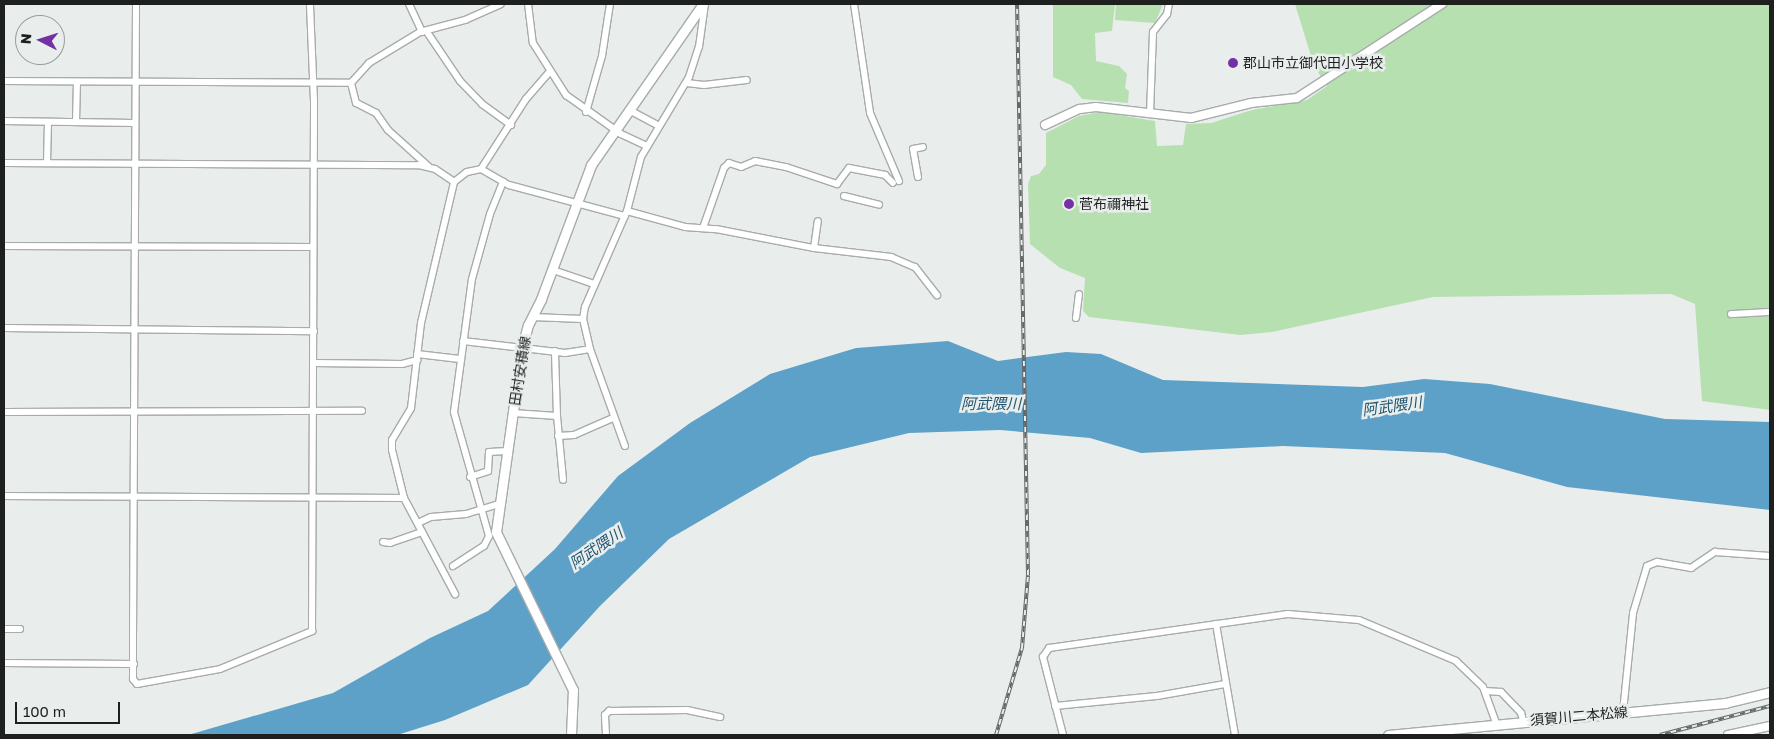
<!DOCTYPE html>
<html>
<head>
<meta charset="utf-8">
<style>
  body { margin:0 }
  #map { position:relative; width:1774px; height:739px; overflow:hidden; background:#e9eeed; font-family:"Golos Text","Noto Sans JP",sans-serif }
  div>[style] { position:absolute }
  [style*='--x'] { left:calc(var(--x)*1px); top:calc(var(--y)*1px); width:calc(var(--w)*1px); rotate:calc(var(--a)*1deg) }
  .green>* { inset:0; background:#b7e0b1 }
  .water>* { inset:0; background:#5ea1c8 }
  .roads { filter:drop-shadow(1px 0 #a7abab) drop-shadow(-1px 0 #a7abab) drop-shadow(0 1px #a7abab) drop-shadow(0 -1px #a7abab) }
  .minor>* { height:6px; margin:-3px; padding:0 3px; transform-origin:3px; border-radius:3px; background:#fff }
  .tertiary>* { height:8px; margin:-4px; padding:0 4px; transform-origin:4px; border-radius:4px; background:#fff }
  .secondary>* { height:9px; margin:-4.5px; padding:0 4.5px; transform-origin:4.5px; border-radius:4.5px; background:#fff }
  .rail>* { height:4px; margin-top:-2px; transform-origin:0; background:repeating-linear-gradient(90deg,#e9eeed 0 5.5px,#656868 0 11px); box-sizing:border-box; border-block:1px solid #656868 }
  .dots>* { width:14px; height:14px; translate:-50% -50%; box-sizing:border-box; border:2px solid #e9eeed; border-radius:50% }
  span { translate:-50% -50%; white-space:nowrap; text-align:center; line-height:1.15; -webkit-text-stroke:5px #e9eeed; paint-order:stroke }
  .poi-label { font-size:14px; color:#1e2020 }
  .left { translate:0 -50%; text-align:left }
  .street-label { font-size:14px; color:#1e2020 }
  .water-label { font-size:15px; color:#205470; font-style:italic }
  .frame { position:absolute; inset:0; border:5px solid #1e2020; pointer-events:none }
  .north { position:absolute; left:15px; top:15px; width:50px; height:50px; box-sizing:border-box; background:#e9eeed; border:1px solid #989c9b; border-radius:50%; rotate:275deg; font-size:14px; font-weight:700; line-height:20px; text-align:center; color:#1e2020 }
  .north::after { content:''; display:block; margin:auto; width:18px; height:22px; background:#7431a6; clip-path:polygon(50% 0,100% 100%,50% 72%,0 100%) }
  .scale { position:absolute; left:15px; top:702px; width:105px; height:22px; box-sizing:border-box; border:2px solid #1e2020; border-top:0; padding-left:6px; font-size:15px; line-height:18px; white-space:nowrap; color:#1e2020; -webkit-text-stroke:4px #e9eeed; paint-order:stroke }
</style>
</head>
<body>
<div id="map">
  <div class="green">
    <i style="clip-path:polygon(1053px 4px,1115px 4px,1112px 31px,1095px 33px,1096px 61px,1119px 66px,1127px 74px,1125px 88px,1129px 91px,1128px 103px,1082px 99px,1071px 85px,1053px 77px)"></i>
    <i style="clip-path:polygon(1116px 4px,1163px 4px,1155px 23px,1115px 20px)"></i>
    <i style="clip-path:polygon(1295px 4px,1770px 4px,1770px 410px,1702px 401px,1695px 304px,1671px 294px,1433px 297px,1272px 332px,1240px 335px,1089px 317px,1083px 311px,1085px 278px,1060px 268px,1030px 244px,1028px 184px,1031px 176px,1039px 174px,1046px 165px,1046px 133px,1079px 116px,1100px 112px,1155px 121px,1157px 146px,1183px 145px,1186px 124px,1211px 123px,1252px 110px,1307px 100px,1327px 86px,1314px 66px)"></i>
  </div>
  <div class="water">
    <i style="clip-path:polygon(948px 341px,998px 361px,1066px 352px,1101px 354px,1163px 380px,1363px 387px,1424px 379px,1490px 384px,1665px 419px,1770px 422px,1770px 510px,1567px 487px,1445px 453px,1283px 446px,1141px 453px,1090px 438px,1000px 430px,909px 433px,810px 457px,669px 539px,600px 606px,528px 685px,445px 720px,397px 735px,188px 735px,333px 693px,430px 638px,488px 611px,555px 549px,618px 476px,690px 423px,770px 374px,856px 348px)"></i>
  </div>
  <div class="roads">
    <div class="minor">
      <i style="--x:136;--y:4;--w:627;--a:90.27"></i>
      <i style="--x:133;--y:631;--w:48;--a:90"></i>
      <i style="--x:133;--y:679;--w:6;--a:51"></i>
      <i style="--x:137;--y:684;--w:84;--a:-10.2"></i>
      <i style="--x:220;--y:669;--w:100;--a:-22.4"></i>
      <i style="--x:312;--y:631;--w:530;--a:-89.78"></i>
      <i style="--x:314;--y:101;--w:97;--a:-92.4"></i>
      <i style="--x:409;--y:4;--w:31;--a:65"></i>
      <i style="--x:528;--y:4;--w:39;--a:83"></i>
      <i style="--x:533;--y:43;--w:62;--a:57.6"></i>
      <i style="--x:566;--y:95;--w:67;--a:35.3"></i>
      <i style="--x:621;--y:134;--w:29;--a:25"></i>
      <i style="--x:854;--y:4;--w:110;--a:81.6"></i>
      <i style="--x:870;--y:113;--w:74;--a:66.9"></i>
      <i style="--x:427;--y:32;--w:59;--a:56"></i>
      <i style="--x:460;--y:81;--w:32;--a:46"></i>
      <i style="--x:482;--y:104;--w:36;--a:36"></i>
      <i style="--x:4;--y:81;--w:347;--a:0.3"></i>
      <i style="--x:687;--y:83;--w:17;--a:7"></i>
      <i style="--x:704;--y:85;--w:43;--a:-6.6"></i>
      <i style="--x:631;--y:111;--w:32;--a:28"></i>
      <i style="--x:586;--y:112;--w:58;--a:-74.1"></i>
      <i style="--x:602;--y:56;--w:53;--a:-81.3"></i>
      <i style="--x:1150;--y:114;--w:82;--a:-87.9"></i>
      <i style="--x:1153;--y:32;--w:23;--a:-52"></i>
      <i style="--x:1167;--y:14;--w:10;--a:-79"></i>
      <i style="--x:4;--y:121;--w:130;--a:0.9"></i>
      <i style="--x:76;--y:122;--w:40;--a:-88.6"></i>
      <i style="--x:4;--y:163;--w:415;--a:0.3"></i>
      <i style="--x:419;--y:165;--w:16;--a:14"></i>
      <i style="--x:435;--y:169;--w:23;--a:34"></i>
      <i style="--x:47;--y:163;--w:41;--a:-88.6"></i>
      <i style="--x:428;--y:166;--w:54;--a:-138"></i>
      <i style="--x:388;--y:130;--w:21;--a:-125"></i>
      <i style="--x:376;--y:113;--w:22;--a:-153"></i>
      <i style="--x:356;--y:103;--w:21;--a:-104"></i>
      <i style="--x:351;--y:83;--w:27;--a:-48"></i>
      <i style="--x:369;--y:63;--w:60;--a:-31.3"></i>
      <i style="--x:420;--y:32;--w:47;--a:-14.9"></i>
      <i style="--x:465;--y:20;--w:39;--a:-24"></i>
      <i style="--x:481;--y:169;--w:83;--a:-57.3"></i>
      <i style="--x:526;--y:99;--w:35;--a:-49"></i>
      <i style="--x:918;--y:177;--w:28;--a:-100"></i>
      <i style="--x:913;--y:149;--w:10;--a:-11"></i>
      <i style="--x:844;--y:196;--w:36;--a:14"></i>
      <i style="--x:627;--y:211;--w:60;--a:15.4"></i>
      <i style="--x:685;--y:227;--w:31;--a:4"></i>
      <i style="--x:716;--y:229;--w:100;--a:11"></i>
      <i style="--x:814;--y:248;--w:78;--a:6.7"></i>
      <i style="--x:891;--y:257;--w:26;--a:23"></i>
      <i style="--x:915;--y:267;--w:36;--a:52"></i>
      <i style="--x:703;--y:228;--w:64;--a:-70.7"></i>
      <i style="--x:724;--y:168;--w:7;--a:-45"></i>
      <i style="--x:729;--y:163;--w:13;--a:18"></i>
      <i style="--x:741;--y:167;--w:15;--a:-23"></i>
      <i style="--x:755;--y:161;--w:32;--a:11"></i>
      <i style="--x:786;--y:167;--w:54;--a:18.4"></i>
      <i style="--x:837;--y:184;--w:20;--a:-53"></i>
      <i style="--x:849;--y:168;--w:37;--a:11"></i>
      <i style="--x:885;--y:175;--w:11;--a:45"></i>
      <i style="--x:4;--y:246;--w:309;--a:0.2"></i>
      <i style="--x:814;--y:248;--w:27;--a:-82"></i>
      <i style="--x:553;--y:270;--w:43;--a:18.9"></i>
      <i style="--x:1731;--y:314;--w:39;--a:-3"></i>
      <i style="--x:532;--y:317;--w:51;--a:2.2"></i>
      <i style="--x:1076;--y:318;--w:24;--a:-83"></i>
      <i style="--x:4;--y:328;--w:310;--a:0.6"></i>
      <i style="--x:463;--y:341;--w:103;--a:6.7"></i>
      <i style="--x:565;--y:353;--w:25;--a:-9"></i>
      <i style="--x:590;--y:349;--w:31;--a:-103"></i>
      <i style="--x:583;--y:319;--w:12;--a:-81"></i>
      <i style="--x:585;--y:307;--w:105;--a:-66.4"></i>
      <i style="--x:627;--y:211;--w:56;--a:-75.5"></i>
      <i style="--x:641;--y:157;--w:93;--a:-59"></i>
      <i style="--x:689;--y:77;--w:32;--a:-72"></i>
      <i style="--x:699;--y:47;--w:43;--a:-82.1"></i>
      <i style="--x:590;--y:349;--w:103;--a:70.2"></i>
      <i style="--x:417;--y:354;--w:43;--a:6.6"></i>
      <i style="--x:313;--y:363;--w:89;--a:0.6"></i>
      <i style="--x:402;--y:364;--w:16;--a:-15"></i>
      <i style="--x:4;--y:412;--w:358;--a:-0.2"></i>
      <i style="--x:513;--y:413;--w:44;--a:3.9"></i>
      <i style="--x:557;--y:416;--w:65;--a:-91.8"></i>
      <i style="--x:557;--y:416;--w:64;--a:84.6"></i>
      <i style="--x:558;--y:436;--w:16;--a:-4"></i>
      <i style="--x:574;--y:435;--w:43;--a:-23.6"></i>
      <i style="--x:470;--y:477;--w:19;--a:-18"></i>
      <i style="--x:488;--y:471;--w:19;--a:-87"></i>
      <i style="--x:489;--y:452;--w:18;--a:-3"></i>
      <i style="--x:4;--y:496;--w:400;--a:0.3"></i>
      <i style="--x:404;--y:498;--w:49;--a:-104"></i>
      <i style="--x:392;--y:450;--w:10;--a:-90"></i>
      <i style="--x:392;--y:440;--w:37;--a:-59"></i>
      <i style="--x:411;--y:408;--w:86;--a:-83.3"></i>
      <i style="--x:421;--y:323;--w:145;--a:-76.8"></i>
      <i style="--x:454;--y:182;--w:16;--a:-38"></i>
      <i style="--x:467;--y:172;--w:14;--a:-12"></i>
      <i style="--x:481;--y:169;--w:32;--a:30"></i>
      <i style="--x:509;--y:185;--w:120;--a:15"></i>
      <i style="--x:404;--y:498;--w:109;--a:62"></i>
      <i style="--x:418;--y:523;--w:14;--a:-25"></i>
      <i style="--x:431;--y:517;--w:35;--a:-5"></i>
      <i style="--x:466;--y:514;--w:34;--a:-17"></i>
      <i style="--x:383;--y:542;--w:7;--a:8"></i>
      <i style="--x:390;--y:543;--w:34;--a:-19"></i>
      <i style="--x:453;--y:566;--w:37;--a:-33"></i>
      <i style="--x:484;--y:546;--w:11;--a:-63"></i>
      <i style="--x:489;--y:536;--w:129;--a:-105.8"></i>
      <i style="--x:454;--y:412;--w:134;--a:-82.3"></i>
      <i style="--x:472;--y:279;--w:67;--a:-74.5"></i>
      <i style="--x:490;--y:214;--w:35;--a:-68"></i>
      <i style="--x:1216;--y:624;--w:113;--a:80.3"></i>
      <i style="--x:4;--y:629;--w:16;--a:0"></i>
      <i style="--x:4;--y:663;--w:130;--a:0.4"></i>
      <i style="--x:1485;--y:691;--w:16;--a:4"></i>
      <i style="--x:1501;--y:692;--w:29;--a:46"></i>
      <i style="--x:1521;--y:713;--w:7;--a:74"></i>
      <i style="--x:1055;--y:706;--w:102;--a:-5.6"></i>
      <i style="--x:1157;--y:696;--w:69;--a:-10"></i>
      <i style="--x:1623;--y:712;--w:100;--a:-84.2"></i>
      <i style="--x:1633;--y:613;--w:49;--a:-73.4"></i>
      <i style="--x:1647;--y:566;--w:11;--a:-22"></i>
      <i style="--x:1657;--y:562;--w:35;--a:10"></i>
      <i style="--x:1691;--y:568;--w:29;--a:-34"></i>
      <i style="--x:1715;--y:552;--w:55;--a:4.2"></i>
      <i style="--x:606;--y:735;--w:20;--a:-93"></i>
      <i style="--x:605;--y:715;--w:6;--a:-45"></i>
      <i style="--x:609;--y:711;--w:78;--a:-0.7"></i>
      <i style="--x:687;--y:710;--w:34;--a:12"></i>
      <i style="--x:1063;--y:735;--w:81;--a:-104.4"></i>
      <i style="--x:1043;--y:657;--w:11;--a:-56"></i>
      <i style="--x:1049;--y:648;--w:241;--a:-8.1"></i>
      <i style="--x:1288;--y:614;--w:71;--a:4.8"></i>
      <i style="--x:1359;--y:620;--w:105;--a:22.9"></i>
      <i style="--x:1456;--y:661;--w:37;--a:44"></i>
      <i style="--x:1483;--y:687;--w:38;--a:70"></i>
    </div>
    <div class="tertiary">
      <i style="--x:1045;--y:125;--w:38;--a:-25"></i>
      <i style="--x:1080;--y:109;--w:16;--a:-7"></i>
      <i style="--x:1096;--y:107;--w:96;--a:6.6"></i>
      <i style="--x:1191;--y:118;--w:62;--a:-14"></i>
      <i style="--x:1251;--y:103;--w:46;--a:-6.2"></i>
      <i style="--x:1297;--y:98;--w:173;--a:-33"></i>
      <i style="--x:1728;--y:735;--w:43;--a:-12.1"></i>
    </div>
    <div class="secondary">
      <i style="--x:571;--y:735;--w:45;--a:-87.5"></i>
      <i style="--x:573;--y:690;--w:176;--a:-116"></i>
      <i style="--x:496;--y:532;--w:187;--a:-82"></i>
      <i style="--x:522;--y:347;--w:23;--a:-75"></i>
      <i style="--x:528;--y:325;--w:29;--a:-63"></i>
      <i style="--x:541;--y:299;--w:143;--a:-69.5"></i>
      <i style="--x:591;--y:165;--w:196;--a:-55.2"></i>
      <i style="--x:1388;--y:735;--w:339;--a:-5.4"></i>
      <i style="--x:1725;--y:703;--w:46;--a:-13.7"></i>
    </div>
  </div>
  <div class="rail">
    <i style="--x:996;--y:735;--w:91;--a:-73.4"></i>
    <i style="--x:1022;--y:648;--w:73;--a:-85.3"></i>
    <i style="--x:1028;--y:575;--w:571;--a:-91.1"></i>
    <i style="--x:1660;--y:735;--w:114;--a:-14.8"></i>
  </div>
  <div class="dots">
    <i style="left:1233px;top:63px;background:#7431a6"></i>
    <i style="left:1069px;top:204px;background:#7431a6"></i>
  </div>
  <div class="poi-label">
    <span class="left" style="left:1243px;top:63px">郡山市立御代田小学校</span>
    <span class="left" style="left:1079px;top:204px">菅布禰神社</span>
  </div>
  <div class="street-label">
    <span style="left:520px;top:371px;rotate:-81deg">田村安積線</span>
    <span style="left:1579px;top:716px;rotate:-5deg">須賀川二本松線</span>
  </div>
  <div class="water-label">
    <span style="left:991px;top:404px">阿武隈川</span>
    <span style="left:1392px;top:406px;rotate:-8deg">阿武隈川</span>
    <span style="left:596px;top:548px;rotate:-34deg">阿武隈川</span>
  </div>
  <div class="frame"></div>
  <div class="north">N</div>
  <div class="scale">100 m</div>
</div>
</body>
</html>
